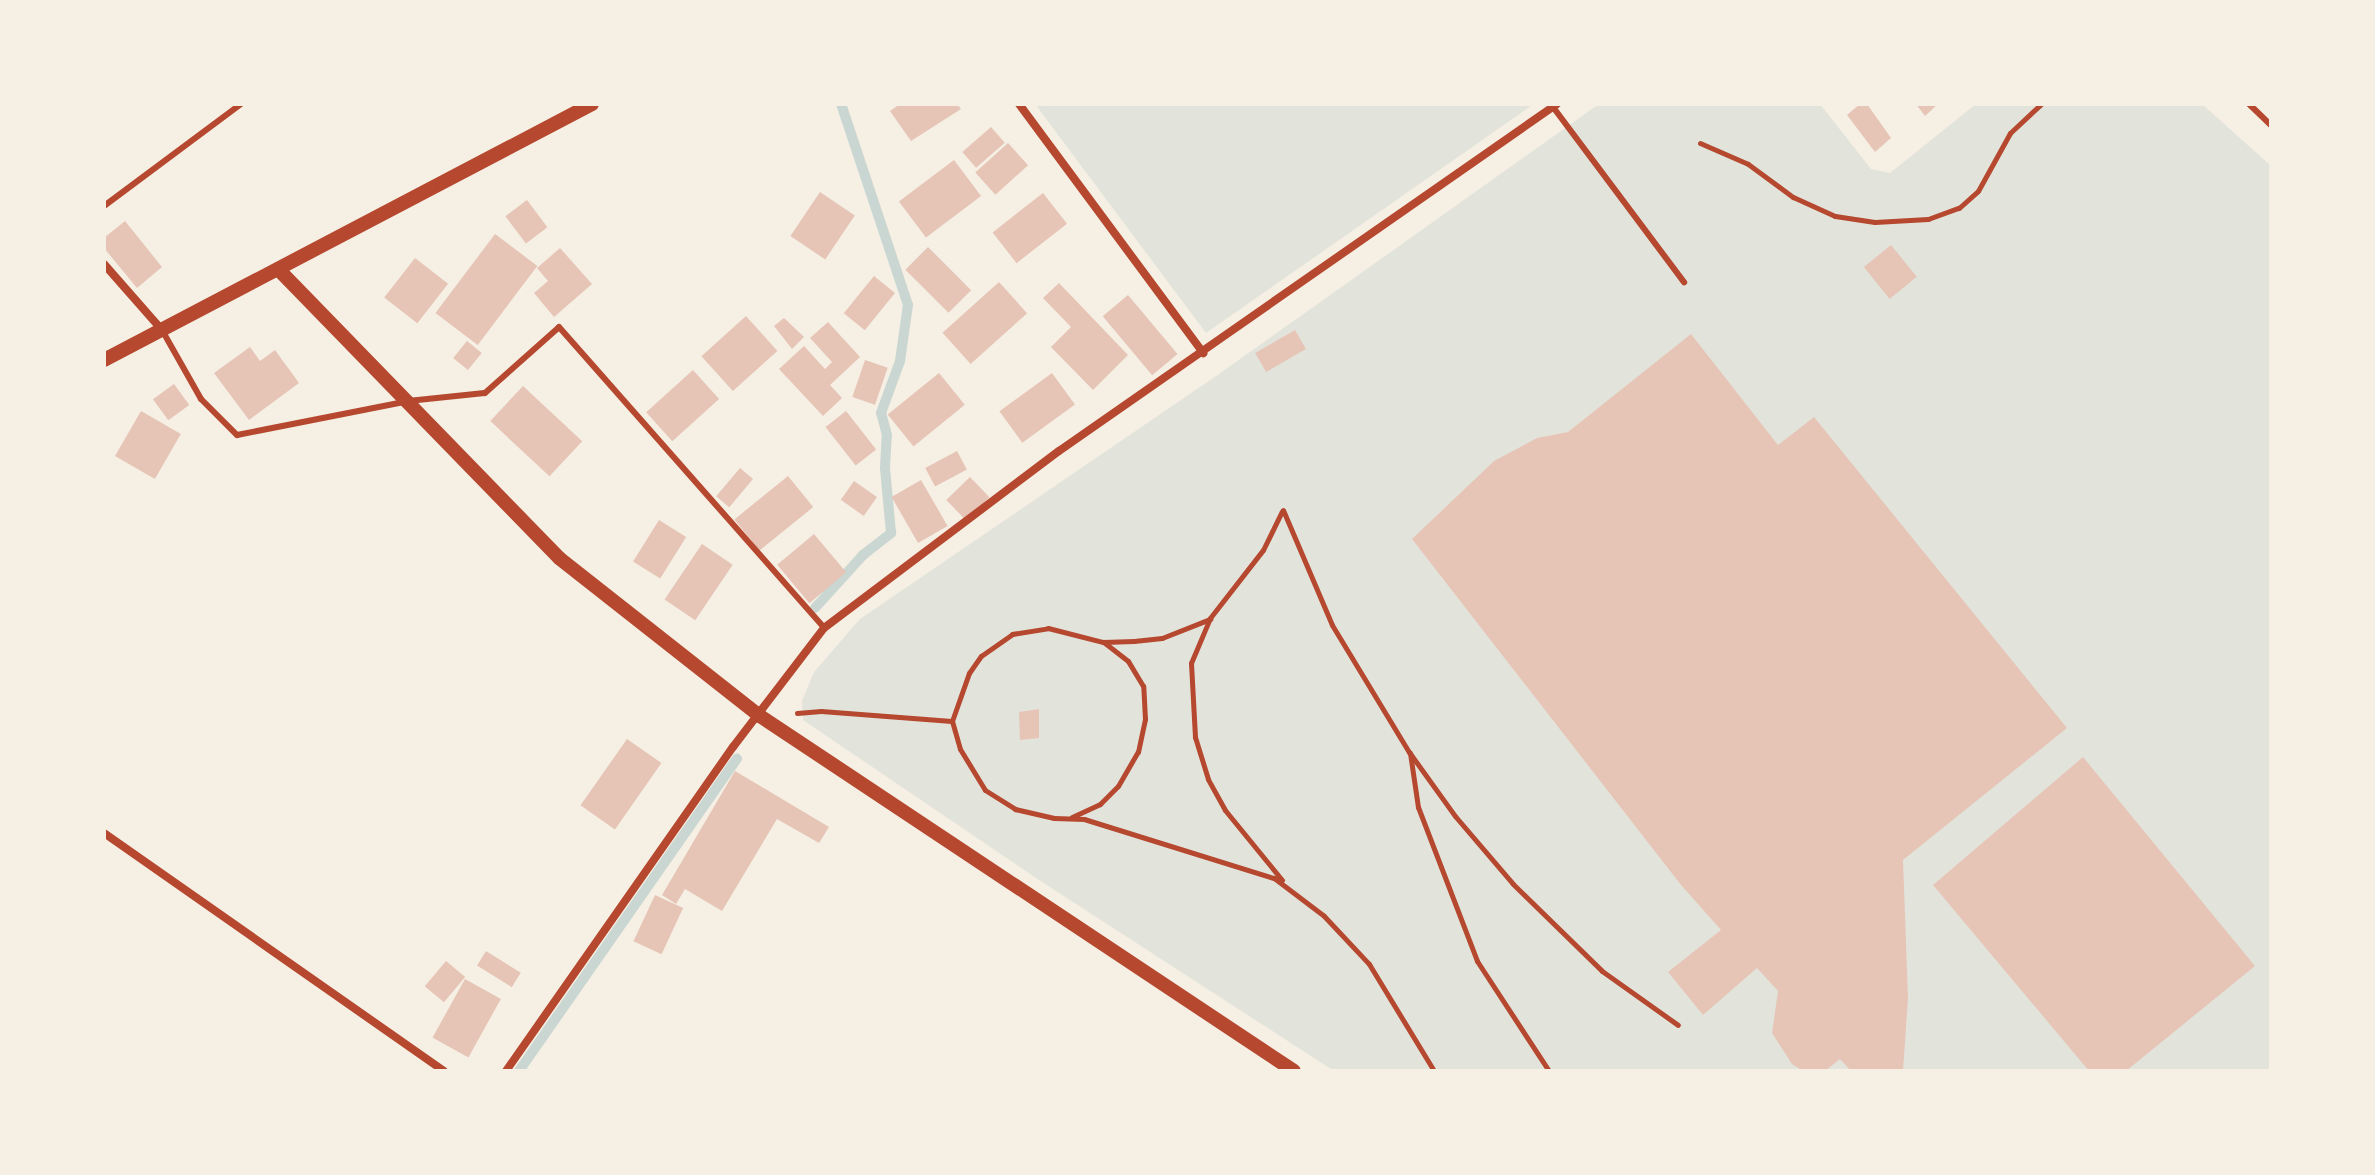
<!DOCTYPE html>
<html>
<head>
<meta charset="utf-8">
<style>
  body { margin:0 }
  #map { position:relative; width:2375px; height:1175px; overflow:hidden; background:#f6efe4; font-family:Cabin,sans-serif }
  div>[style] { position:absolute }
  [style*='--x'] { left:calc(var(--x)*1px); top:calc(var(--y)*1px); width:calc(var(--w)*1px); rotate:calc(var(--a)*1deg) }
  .green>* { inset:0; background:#e2e4dc }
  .stream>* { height:10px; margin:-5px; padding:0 5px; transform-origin:5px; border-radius:5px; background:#c9d6d2 }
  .building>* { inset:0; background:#e6c5b7; transform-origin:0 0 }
  .path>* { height:5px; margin:-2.5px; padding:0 2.5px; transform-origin:2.5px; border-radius:2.5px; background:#b5482f }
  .service>* { height:6px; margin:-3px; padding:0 3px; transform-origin:3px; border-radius:3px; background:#b5482f }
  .minor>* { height:8px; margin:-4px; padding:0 4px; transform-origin:4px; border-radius:4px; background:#b5482f }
  .tertiary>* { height:14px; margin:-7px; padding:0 7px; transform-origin:7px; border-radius:7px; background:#b5482f }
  span { translate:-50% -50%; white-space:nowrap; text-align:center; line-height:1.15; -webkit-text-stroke:6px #f6efe4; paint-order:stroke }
  .frame { position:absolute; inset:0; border:106px solid #f6efe4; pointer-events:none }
</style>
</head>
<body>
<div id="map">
  <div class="green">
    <i style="clip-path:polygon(1035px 104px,1534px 104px,1206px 333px)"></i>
    <i style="clip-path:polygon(1599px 104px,1820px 104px,1871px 169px,1890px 173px,1976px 104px,2202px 104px,2271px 166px,2271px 1071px,1334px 1071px,1039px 880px,803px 720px,802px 701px,814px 672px,860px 619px,1219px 374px)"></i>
  </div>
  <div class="stream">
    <i style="--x:815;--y:608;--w:72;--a:-47.8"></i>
    <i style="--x:863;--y:555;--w:36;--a:-38"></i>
    <i style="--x:891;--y:533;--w:65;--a:-95.3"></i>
    <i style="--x:885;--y:468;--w:33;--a:-87"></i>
    <i style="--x:887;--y:435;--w:23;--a:-105"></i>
    <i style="--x:881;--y:413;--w:55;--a:-69.9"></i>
    <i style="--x:900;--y:361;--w:57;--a:-81.9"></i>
    <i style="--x:908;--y:305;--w:212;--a:-108.4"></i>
    <i style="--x:519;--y:1071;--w:381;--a:-55.1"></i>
  </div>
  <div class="building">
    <i style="clip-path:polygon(900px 104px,957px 104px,961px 109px,911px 141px,890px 111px)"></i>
    <i style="clip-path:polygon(1860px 104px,1867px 104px,1891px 138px,1875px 152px,1847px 115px)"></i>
    <i style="clip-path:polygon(1916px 104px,1938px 104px,1925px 116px)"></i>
    <i style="left:991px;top:127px;width:21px;height:38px;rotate:49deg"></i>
    <i style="left:1008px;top:143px;width:30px;height:44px;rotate:48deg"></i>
    <i style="left:954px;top:160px;width:45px;height:69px;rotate:53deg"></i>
    <i style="left:820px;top:192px;width:42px;height:53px;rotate:34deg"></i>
    <i style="left:1043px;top:193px;width:39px;height:64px;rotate:52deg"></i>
    <i style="left:527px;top:200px;width:34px;height:27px;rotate:53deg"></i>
    <i style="clip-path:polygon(125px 221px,162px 267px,137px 288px,104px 248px,104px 238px)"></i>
    <i style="left:495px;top:234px;width:53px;height:99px;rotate:37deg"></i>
    <i style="left:1891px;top:245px;width:41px;height:35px;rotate:51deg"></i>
    <i style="left:928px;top:247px;width:61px;height:32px;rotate:45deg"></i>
    <i style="clip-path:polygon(560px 248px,592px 284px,554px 317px,534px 293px,548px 281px,537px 268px)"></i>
    <i style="left:415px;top:258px;width:42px;height:50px;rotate:38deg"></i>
    <i style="left:874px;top:276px;width:27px;height:48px;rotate:39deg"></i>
    <i style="left:999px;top:282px;width:42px;height:76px;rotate:48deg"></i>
    <i style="clip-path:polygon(1059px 283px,1128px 355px,1093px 390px,1051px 347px,1071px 327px,1043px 298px)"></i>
    <i style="left:1128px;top:295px;width:77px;height:33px;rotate:50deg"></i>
    <i style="left:746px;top:316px;width:47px;height:60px;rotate:48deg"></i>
    <i style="clip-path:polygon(784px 318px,804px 337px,792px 349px,774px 326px)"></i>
    <i style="clip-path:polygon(828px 322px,860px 357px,830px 385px,842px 398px,823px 416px,779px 369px,804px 346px,825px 369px,832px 362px,810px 338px)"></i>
    <i style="left:1295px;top:330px;width:22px;height:46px;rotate:60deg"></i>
    <i style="clip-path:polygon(1691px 334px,1778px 445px,1814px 417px,2067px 728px,1903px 860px,1908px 998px,1903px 1071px,1851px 1071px,1840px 1059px,1825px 1071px,1803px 1071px,1792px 1064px,1772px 1033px,1778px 991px,1757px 968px,1703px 1015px,1668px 972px,1721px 930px,1681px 885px,1412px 539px,1494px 461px,1537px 438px,1568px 432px)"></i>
    <i style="left:467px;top:341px;width:19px;height:22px;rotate:39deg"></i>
    <i style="clip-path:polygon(250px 347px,260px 361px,275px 350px,299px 383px,249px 420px,214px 373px)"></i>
    <i style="left:865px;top:360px;width:24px;height:39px;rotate:19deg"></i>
    <i style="left:693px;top:370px;width:39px;height:63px;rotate:48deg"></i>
    <i style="left:939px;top:373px;width:41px;height:66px;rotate:51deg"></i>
    <i style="left:1052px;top:373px;width:39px;height:65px;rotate:54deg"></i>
    <i style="left:174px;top:384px;width:26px;height:26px;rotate:54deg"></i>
    <i style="left:523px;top:386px;width:81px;height:48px;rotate:43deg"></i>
    <i style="left:141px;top:411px;width:46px;height:52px;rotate:30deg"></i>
    <i style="left:846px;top:411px;width:49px;height:26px;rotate:52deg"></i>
    <i style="left:957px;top:451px;width:21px;height:36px;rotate:62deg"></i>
    <i style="left:740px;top:468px;width:17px;height:37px;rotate:40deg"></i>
    <i style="left:788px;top:476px;width:40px;height:69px;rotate:51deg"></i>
    <i style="left:970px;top:477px;width:28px;height:33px;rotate:46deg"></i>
    <i style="left:921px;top:480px;width:53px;height:34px;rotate:60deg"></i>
    <i style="left:854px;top:481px;width:28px;height:23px;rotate:35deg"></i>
    <i style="left:659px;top:520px;width:32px;height:49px;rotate:32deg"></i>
    <i style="left:814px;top:534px;width:50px;height:48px;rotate:50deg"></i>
    <i style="left:702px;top:544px;width:37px;height:67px;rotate:34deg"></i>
    <i style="clip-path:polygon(1039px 709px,1039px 738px,1020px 740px,1019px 712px)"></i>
    <i style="left:627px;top:739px;width:42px;height:81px;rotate:35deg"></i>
    <i style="clip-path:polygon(2083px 757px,2255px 966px,2126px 1071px,2089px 1071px,1933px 885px)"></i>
    <i style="clip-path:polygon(735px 771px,829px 827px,819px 843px,777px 819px,722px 911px,685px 889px,676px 904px,662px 895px)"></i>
    <i style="left:655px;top:895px;width:31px;height:51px;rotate:25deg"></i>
    <i style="left:486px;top:951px;width:41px;height:17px;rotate:32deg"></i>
    <i style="left:446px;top:961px;width:25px;height:33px;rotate:40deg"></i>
    <i style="left:465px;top:979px;width:41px;height:67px;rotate:29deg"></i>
  </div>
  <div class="path">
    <i style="--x:1700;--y:143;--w:52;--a:23.6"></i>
    <i style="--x:1748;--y:164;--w:56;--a:36.3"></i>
    <i style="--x:1793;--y:197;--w:46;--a:24.3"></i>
    <i style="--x:1835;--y:216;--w:40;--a:8.5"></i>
    <i style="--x:1875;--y:222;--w:53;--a:-3.2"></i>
    <i style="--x:1928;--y:219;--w:33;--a:-20"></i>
    <i style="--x:1959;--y:208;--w:25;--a:-42"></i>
    <i style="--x:1978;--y:191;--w:66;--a:-61.1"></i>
    <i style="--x:2010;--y:133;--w:42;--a:-43.1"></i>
    <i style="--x:1283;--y:510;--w:125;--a:66.9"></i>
    <i style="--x:1332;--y:625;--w:149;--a:58.8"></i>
    <i style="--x:1409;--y:752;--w:79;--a:54.3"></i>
    <i style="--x:1455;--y:816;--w:89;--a:49.5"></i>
    <i style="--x:1513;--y:884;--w:124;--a:44.3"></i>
    <i style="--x:1602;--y:971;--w:93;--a:35.4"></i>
    <i style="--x:797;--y:713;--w:24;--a:-5"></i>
    <i style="--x:821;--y:711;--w:131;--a:4.4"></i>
    <i style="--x:952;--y:721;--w:29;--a:74"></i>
    <i style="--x:960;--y:749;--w:48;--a:58.6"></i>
    <i style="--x:985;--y:790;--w:36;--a:32"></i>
    <i style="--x:1015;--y:809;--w:40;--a:13"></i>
    <i style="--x:1054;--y:818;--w:30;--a:2"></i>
    <i style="--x:1084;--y:819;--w:199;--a:17.3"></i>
    <i style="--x:1274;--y:878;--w:63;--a:37.2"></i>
    <i style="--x:1324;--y:916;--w:66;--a:46.8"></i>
    <i style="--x:1369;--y:964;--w:125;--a:58.7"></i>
    <i style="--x:952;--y:721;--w:51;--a:-70.5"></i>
    <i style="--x:969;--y:673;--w:21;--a:-55"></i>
    <i style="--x:981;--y:656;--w:38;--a:-35"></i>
    <i style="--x:1012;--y:634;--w:36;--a:-9"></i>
    <i style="--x:1048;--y:628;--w:57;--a:14.3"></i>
    <i style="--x:1103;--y:642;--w:31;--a:-2"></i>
    <i style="--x:1134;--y:641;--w:28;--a:-6"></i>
    <i style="--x:1162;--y:638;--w:52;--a:-21.6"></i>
    <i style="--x:1410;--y:753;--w:55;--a:81.6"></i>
    <i style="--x:1418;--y:807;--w:165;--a:69"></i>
    <i style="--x:1477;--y:961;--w:131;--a:56.8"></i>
    <i style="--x:1072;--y:817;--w:31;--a:-25"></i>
    <i style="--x:1100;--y:804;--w:25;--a:-45"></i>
    <i style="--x:1118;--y:786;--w:39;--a:-60"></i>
    <i style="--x:1138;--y:752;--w:34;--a:-78"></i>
    <i style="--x:1145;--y:719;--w:33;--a:-93"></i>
    <i style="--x:1143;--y:686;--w:29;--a:-121"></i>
    <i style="--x:1128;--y:661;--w:31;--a:-142"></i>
    <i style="--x:1282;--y:880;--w:90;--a:-129.2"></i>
    <i style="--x:1225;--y:810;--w:35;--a:-119"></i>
    <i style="--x:1208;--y:779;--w:44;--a:-107.2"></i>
    <i style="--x:1195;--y:737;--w:74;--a:-93.1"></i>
    <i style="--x:1191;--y:663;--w:49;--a:-67.1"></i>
    <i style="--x:1210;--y:618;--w:86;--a:-52.1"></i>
    <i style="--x:1263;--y:550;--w:43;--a:-64"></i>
  </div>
  <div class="service">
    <i style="--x:2249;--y:104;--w:30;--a:44"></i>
    <i style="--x:1553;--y:107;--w:219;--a:53.2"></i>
    <i style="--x:104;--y:206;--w:171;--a:-36.7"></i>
    <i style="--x:162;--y:330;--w:79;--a:60.5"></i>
    <i style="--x:201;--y:399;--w:51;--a:45"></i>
    <i style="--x:237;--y:435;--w:174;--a:-11.2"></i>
    <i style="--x:408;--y:401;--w:77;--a:-5.9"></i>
    <i style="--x:485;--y:393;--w:99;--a:-41.7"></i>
    <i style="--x:559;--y:327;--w:401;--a:48.6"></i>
  </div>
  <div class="minor">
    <i style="--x:1019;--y:104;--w:310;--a:53.5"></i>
    <i style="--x:104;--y:264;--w:88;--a:48.7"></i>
    <i style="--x:104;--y:833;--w:415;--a:35"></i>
    <i style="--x:506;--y:1071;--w:396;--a:-55"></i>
    <i style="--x:733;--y:747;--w:150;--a:-52.6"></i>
    <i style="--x:824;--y:628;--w:294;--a:-37"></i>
    <i style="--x:1059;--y:451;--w:607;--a:-34.87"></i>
  </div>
  <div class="tertiary">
    <i style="--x:279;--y:270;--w:402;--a:45.8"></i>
    <i style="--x:559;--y:558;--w:256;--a:38.2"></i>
    <i style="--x:760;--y:716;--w:641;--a:33.62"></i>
    <i style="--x:104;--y:360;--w:551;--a:-27.68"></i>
  </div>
  <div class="frame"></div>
</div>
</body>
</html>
